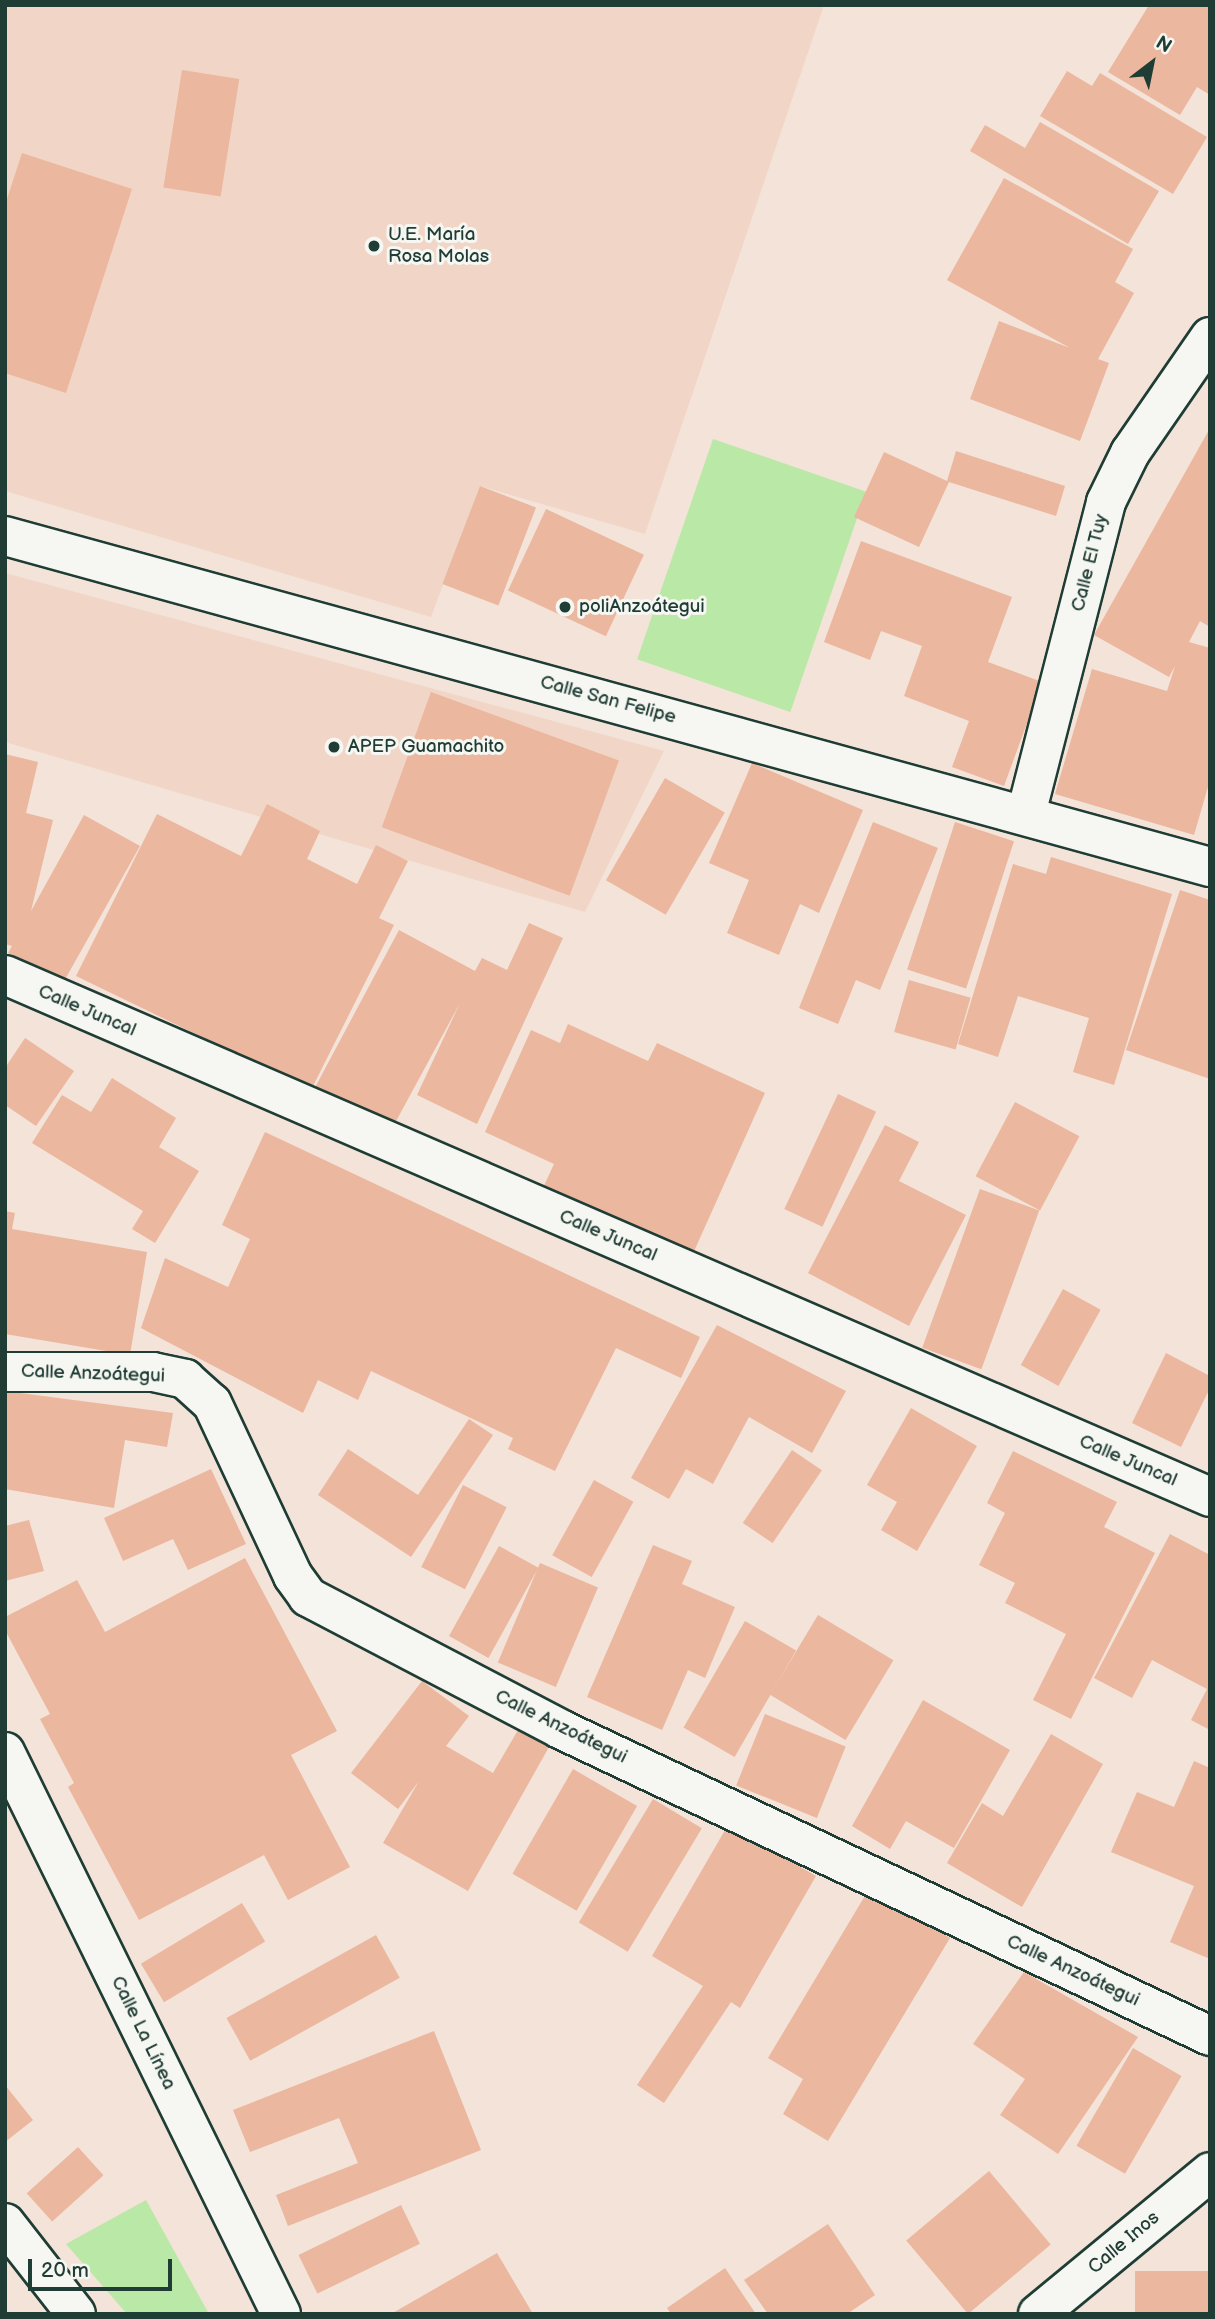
<!DOCTYPE html>
<html>
<head>
<meta charset="utf-8">
<style>
  body { margin:0 }
  #map { position:relative; width:1215px; height:2319px; overflow:hidden; background:#f3e3d9; font-family:"Balsamiq Sans",sans-serif }
  div>[style] { position:absolute }
  [style*='--x'] { left:calc(var(--x)*1px); top:calc(var(--y)*1px); width:calc(var(--w)*1px); rotate:calc(var(--a)*1deg) }
  .built>* { inset:0; background:#f1d6c7 }
  .green>* { inset:0; background:#bae8a6; transform-origin:0 0 }
  .building>* { inset:0; background:#ebb79e; transform-origin:0 0 }
  .roads { filter:drop-shadow(2px 0 #1f3d34) drop-shadow(-2px 0 #1f3d34) drop-shadow(0 2px #1f3d34) drop-shadow(0 -2px #1f3d34) }
  .minor>* { height:38px; margin:-19px; padding:0 19px; transform-origin:19px; border-radius:19px; background:#f6f6f2 }
  .dots>* { width:19px; height:19px; translate:-50% -50%; box-sizing:border-box; border:4px solid #f6f6f2; border-radius:50% }
  span { translate:-50% -50%; white-space:nowrap; text-align:center; line-height:1.15; -webkit-text-stroke:6px #f6f6f2; paint-order:stroke }
  .poi-label { font-size:19px; color:#1f3d34 }
  .left { translate:0 -50%; text-align:left }
  .street-label { font-size:19px; color:#1f3d34 }
  .frame { position:absolute; inset:0; border:7px solid #1f3d34; pointer-events:none }
  .north { position:absolute; left:1117px; top:28px; width:70px; height:70px; -webkit-text-stroke:5px #f6f6f2; paint-order:stroke; rotate:32deg; font-size:19px; font-weight:700; line-height:28px; text-align:center; color:#1f3d34 }
  .north::after { content:''; display:block; margin:auto; width:24px; height:32px; background:#1f3d34; clip-path:polygon(50% 0,100% 100%,50% 72%,0 100%) }
  .scale { position:absolute; left:28px; top:2259px; width:144px; height:32px; box-sizing:border-box; border:4px solid #1f3d34; border-top:0; padding-left:9px; font-size:21px; line-height:24px; white-space:nowrap; color:#1f3d34; -webkit-text-stroke:5px #f6f6f2; paint-order:stroke }
</style>
</head>
<body>
<div id="map">
  <div class="built">
    <i style="clip-path:polygon(5px 5px,824px 5px,645px 534px,480px 486px,431px 617px,5px 491px)"></i>
    <i style="clip-path:polygon(5px 573px,664px 751px,585px 912px,5px 742px)"></i>
  </div>
  <div class="green">
    <i style="left:713px;top:439px;width:162px;height:233px;rotate:19deg"></i>
    <i style="clip-path:polygon(146px 2200px,209px 2314px,127px 2314px,66px 2244px)"></i>
  </div>
  <div class="building">
    <i style="clip-path:polygon(1149px 5px,1210px 5px,1210px 95px,1197px 87px,1180px 115px,1108px 72px)"></i>
    <i style="left:182px;top:70px;width:58px;height:119px;rotate:9deg"></i>
    <i style="clip-path:polygon(1067px 71px,1092px 86px,1100px 73px,1207px 137px,1173px 194px,1040px 116px)"></i>
    <i style="clip-path:polygon(1040px 122px,1159px 191px,1128px 244px,970px 151px,985px 125px,1025px 148px)"></i>
    <i style="clip-path:polygon(22px 153px,132px 189px,66px 393px,5px 373px,5px 205px)"></i>
    <i style="clip-path:polygon(1004px 178px,1133px 249px,1115px 282px,1134px 293px,1098px 359px,1109px 363px,1080px 441px,970px 399px,999px 321px,1070px 348px,947px 280px)"></i>
    <i style="clip-path:polygon(1210px 428px,1210px 627px,1200px 621px,1189px 642px,1210px 648px,1210px 780px,1194px 835px,1055px 794px,1092px 669px,1167px 691px,1175px 666px,1169px 677px,1094px 635px)"></i>
    <i style="clip-path:polygon(956px 451px,1065px 486px,1056px 516px,949px 482px,919px 547px,854px 517px,884px 452px,947px 481px)"></i>
    <i style="left:480px;top:486px;width:60px;height:105px;rotate:21deg"></i>
    <i style="left:546px;top:509px;width:108px;height:90px;rotate:25deg"></i>
    <i style="clip-path:polygon(861px 541px,1012px 597px,988px 662px,1042px 682px,1004px 786px,952px 767px,969px 721px,904px 696px,922px 646px,881px 631px,870px 660px,824px 642px)"></i>
    <i style="left:431px;top:692px;width:200px;height:144px;rotate:20deg"></i>
    <i style="clip-path:polygon(5px 754px,38px 762px,26px 813px,53px 820px,31px 911px,84px 815px,140px 846px,63px 983px,8px 953px,12px 946px,5px 944px)"></i>
    <i style="clip-path:polygon(752px 763px,863px 810px,819px 913px,800px 904px,779px 955px,727px 933px,749px 880px,709px 863px)"></i>
    <i style="left:665px;top:778px;width:69px;height:118px;rotate:30deg"></i>
    <i style="clip-path:polygon(267px 804px,320px 831px,307px 859px,357px 884px,376px 845px,408px 861px,379px 918px,394px 925px,311px 1090px,76px 976px,157px 814px,241px 856px)"></i>
    <i style="clip-path:polygon(873px 822px,938px 848px,880px 990px,856px 980px,838px 1024px,799px 1008px)"></i>
    <i style="left:955px;top:822px;width:62px;height:155px;rotate:18deg"></i>
    <i style="clip-path:polygon(1051px 857px,1172px 894px,1114px 1085px,1073px 1072px,1089px 1018px,1018px 996px,998px 1057px,958px 1044px,1013px 864px,1046px 874px)"></i>
    <i style="clip-path:polygon(1180px 890px,1210px 900px,1210px 1079px,1126px 1050px)"></i>
    <i style="clip-path:polygon(529px 923px,563px 938px,477px 1124px,417px 1095px,460px 1003px,388px 1136px,311px 1095px,399px 930px,475px 971px,482px 958px,507px 970px)"></i>
    <i style="left:909px;top:980px;width:64px;height:54px;rotate:16deg"></i>
    <i style="clip-path:polygon(568px 1024px,648px 1061px,657px 1043px,765px 1093px,691px 1258px,542px 1190px,554px 1164px,485px 1132px,531px 1030px,560px 1043px)"></i>
    <i style="clip-path:polygon(25px 1038px,74px 1071px,36px 1126px,5px 1105px,5px 1068px)"></i>
    <i style="clip-path:polygon(112px 1078px,176px 1118px,159px 1147px,199px 1171px,155px 1243px,132px 1229px,143px 1211px,32px 1143px,62px 1095px,91px 1112px)"></i>
    <i style="left:838px;top:1094px;width:42px;height:127px;rotate:25deg"></i>
    <i style="left:1015px;top:1102px;width:73px;height:84px;rotate:28deg"></i>
    <i style="clip-path:polygon(885px 1125px,919px 1142px,899px 1181px,966px 1215px,909px 1326px,808px 1273px)"></i>
    <i style="clip-path:polygon(265px 1132px,700px 1337px,681px 1378px,616px 1348px,555px 1471px,508px 1449px,513px 1438px,371px 1371px,358px 1400px,318px 1380px,303px 1413px,141px 1328px,165px 1258px,228px 1287px,250px 1239px,222px 1225px)"></i>
    <i style="left:980px;top:1189px;width:63px;height:169px;rotate:20deg"></i>
    <i style="clip-path:polygon(5px 1211px,15px 1213px,12px 1229px,147px 1252px,130px 1355px,5px 1334px)"></i>
    <i style="left:1063px;top:1289px;width:43px;height:87px;rotate:29deg"></i>
    <i style="clip-path:polygon(717px 1325px,846px 1391px,812px 1453px,749px 1417px,713px 1484px,686px 1469px,669px 1499px,631px 1478px)"></i>
    <i style="clip-path:polygon(1166px 1353px,1210px 1376px,1210px 1388px,1181px 1447px,1132px 1423px)"></i>
    <i style="clip-path:polygon(5px 1391px,173px 1413px,167px 1447px,125px 1440px,114px 1508px,5px 1489px)"></i>
    <i style="clip-path:polygon(911px 1408px,977px 1446px,917px 1551px,881px 1530px,897px 1502px,867px 1485px)"></i>
    <i style="clip-path:polygon(469px 1419px,493px 1435px,411px 1557px,318px 1495px,348px 1449px,418px 1495px)"></i>
    <i style="left:792px;top:1450px;width:36px;height:88px;rotate:34deg"></i>
    <i style="clip-path:polygon(1013px 1451px,1117px 1502px,1104px 1527px,1155px 1553px,1071px 1719px,1033px 1700px,1066px 1634px,1005px 1603px,1015px 1583px,979px 1565px,1005px 1513px,987px 1503px)"></i>
    <i style="clip-path:polygon(211px 1469px,246px 1544px,188px 1570px,173px 1539px,123px 1561px,104px 1518px)"></i>
    <i style="left:594px;top:1480px;width:45px;height:86px;rotate:29deg"></i>
    <i style="left:463px;top:1485px;width:49px;height:92px;rotate:27deg"></i>
    <i style="clip-path:polygon(29px 1520px,44px 1571px,5px 1581px,5px 1526px)"></i>
    <i style="clip-path:polygon(1170px 1534px,1210px 1555px,1210px 1730px,1191px 1720px,1207px 1689px,1152px 1660px,1132px 1698px,1094px 1678px)"></i>
    <i style="clip-path:polygon(653px 1545px,692px 1561px,682px 1584px,735px 1607px,705px 1678px,688px 1670px,662px 1730px,587px 1697px)"></i>
    <i style="left:499px;top:1546px;width:45px;height:103px;rotate:29deg"></i>
    <i style="clip-path:polygon(245px 1558px,337px 1731px,291px 1755px,350px 1867px,288px 1900px,264px 1855px,139px 1920px,68px 1787px,74px 1783px,40px 1719px,50px 1714px,5px 1630px,5px 1617px,77px 1580px,105px 1632px)"></i>
    <i style="left:540px;top:1563px;width:63px;height:108px;rotate:23deg"></i>
    <i style="left:818px;top:1615px;width:88px;height:93px;rotate:31deg"></i>
    <i style="left:745px;top:1621px;width:59px;height:123px;rotate:30deg"></i>
    <i style="clip-path:polygon(422px 1681px,469px 1716px,446px 1746px,493px 1773px,518px 1730px,549px 1747px,468px 1891px,383px 1843px,419px 1781px,398px 1809px,351px 1773px)"></i>
    <i style="clip-path:polygon(923px 1700px,1010px 1750px,954px 1848px,906px 1821px,890px 1849px,852px 1826px)"></i>
    <i style="left:765px;top:1714px;width:87px;height:77px;rotate:22deg"></i>
    <i style="clip-path:polygon(1051px 1734px,1103px 1764px,1022px 1907px,947px 1863px,982px 1803px,1003px 1816px)"></i>
    <i style="clip-path:polygon(1194px 1761px,1210px 1768px,1210px 1959px,1170px 1942px,1194px 1886px,1111px 1852px,1137px 1792px,1174px 1807px)"></i>
    <i style="left:573px;top:1769px;width:74px;height:121px;rotate:30deg"></i>
    <i style="left:653px;top:1799px;width:57px;height:144px;rotate:31deg"></i>
    <i style="clip-path:polygon(728px 1825px,816px 1876px,740px 2008px,731px 2002px,664px 2103px,637px 2085px,703px 1986px,652px 1956px)"></i>
    <i style="clip-path:polygon(869px 1889px,950px 1938px,828px 2141px,783px 2114px,803px 2079px,768px 2058px)"></i>
    <i style="left:242px;top:1903px;width:45px;height:118px;rotate:59deg"></i>
    <i style="left:376px;top:1935px;width:49px;height:171px;rotate:61deg"></i>
    <i style="clip-path:polygon(1024px 1972px,1138px 2037px,1058px 2154px,1000px 2115px,1025px 2079px,973px 2044px)"></i>
    <i style="clip-path:polygon(434px 2031px,481px 2150px,288px 2226px,276px 2195px,358px 2163px,339px 2118px,250px 2152px,233px 2110px)"></i>
    <i style="left:1133px;top:2048px;width:56px;height:113px;rotate:30deg"></i>
    <i style="clip-path:polygon(5px 2085px,33px 2120px,5px 2142px)"></i>
    <i style="left:78px;top:2147px;width:38px;height:69px;rotate:48deg"></i>
    <i style="left:989px;top:2171px;width:96px;height:108px;rotate:50deg"></i>
    <i style="left:401px;top:2205px;width:43px;height:114px;rotate:64deg"></i>
    <i style="clip-path:polygon(828px 2224px,875px 2295px,847px 2314px,768px 2314px,744px 2280px)"></i>
    <i style="clip-path:polygon(497px 2253px,533px 2314px,391px 2314px)"></i>
    <i style="clip-path:polygon(725px 2268px,756px 2314px,671px 2314px,667px 2308px)"></i>
    <i style="left:1210px;top:2271px;width:43px;height:75px;rotate:90deg"></i>
  </div>
  <div class="roads">
    <div class="minor">
      <i style="--x:5;--y:536;--w:1250;--a:15.36"></i>
      <i style="--x:1026;--y:814;--w:322;--a:-75.6"></i>
      <i style="--x:1106;--y:502;--w:55;--a:-63.9"></i>
      <i style="--x:1130;--y:453;--w:141;--a:-55.4"></i>
      <i style="--x:5;--y:975;--w:1313;--a:23.42"></i>
      <i style="--x:5;--y:1372;--w:148;--a:0"></i>
      <i style="--x:153;--y:1372;--w:33;--a:12"></i>
      <i style="--x:185;--y:1379;--w:36;--a:42"></i>
      <i style="--x:212;--y:1403;--w:191;--a:64.9"></i>
      <i style="--x:293;--y:1576;--w:26;--a:54"></i>
      <i style="--x:308;--y:1597;--w:284;--a:27.6"></i>
      <i style="--x:560;--y:1729;--w:719;--a:25.28"></i>
      <i style="--x:5;--y:1752;--w:626;--a:63.84"></i>
      <i style="--x:5;--y:2223;--w:115;--a:52"></i>
      <i style="--x:1038;--y:2314;--w:223;--a:-39.5"></i>
    </div>
  </div>
  <div class="dots">
    <i style="left:374px;top:246px;background:#1f3d34"></i>
    <i style="left:565px;top:607px;background:#1f3d34"></i>
    <i style="left:334px;top:747px;background:#1f3d34"></i>
  </div>
  <div class="poi-label">
    <span class="left" style="left:388px;top:246px">U.E. María<br>Rosa Molas</span>
    <span class="left" style="left:579px;top:607px">poliAnzoátegui</span>
    <span class="left" style="left:348px;top:747px">APEP Guamachito</span>
  </div>
  <div class="street-label">
    <span style="left:1090px;top:563px;rotate:-76deg">Calle El Tuy</span>
    <span style="left:608px;top:700px;rotate:15deg">Calle San Felipe</span>
    <span style="left:87px;top:1011px;rotate:23deg">Calle Juncal</span>
    <span style="left:608px;top:1236px;rotate:23deg">Calle Juncal</span>
    <span style="left:93px;top:1374px;rotate:2deg">Calle Anzoátegui</span>
    <span style="left:1128px;top:1461px;rotate:23deg">Calle Juncal</span>
    <span style="left:561px;top:1727px;rotate:26deg">Calle Anzoátegui</span>
    <span style="left:1073px;top:1971px;rotate:25deg">Calle Anzoátegui</span>
    <span style="left:143px;top:2033px;rotate:64deg">Calle La Línea</span>
    <span style="left:1124px;top:2243px;rotate:-40deg">Calle Inos</span>
  </div>
  <div class="frame"></div>
  <div class="north">N</div>
  <div class="scale">20 m</div>
</div>
</body>
</html>
